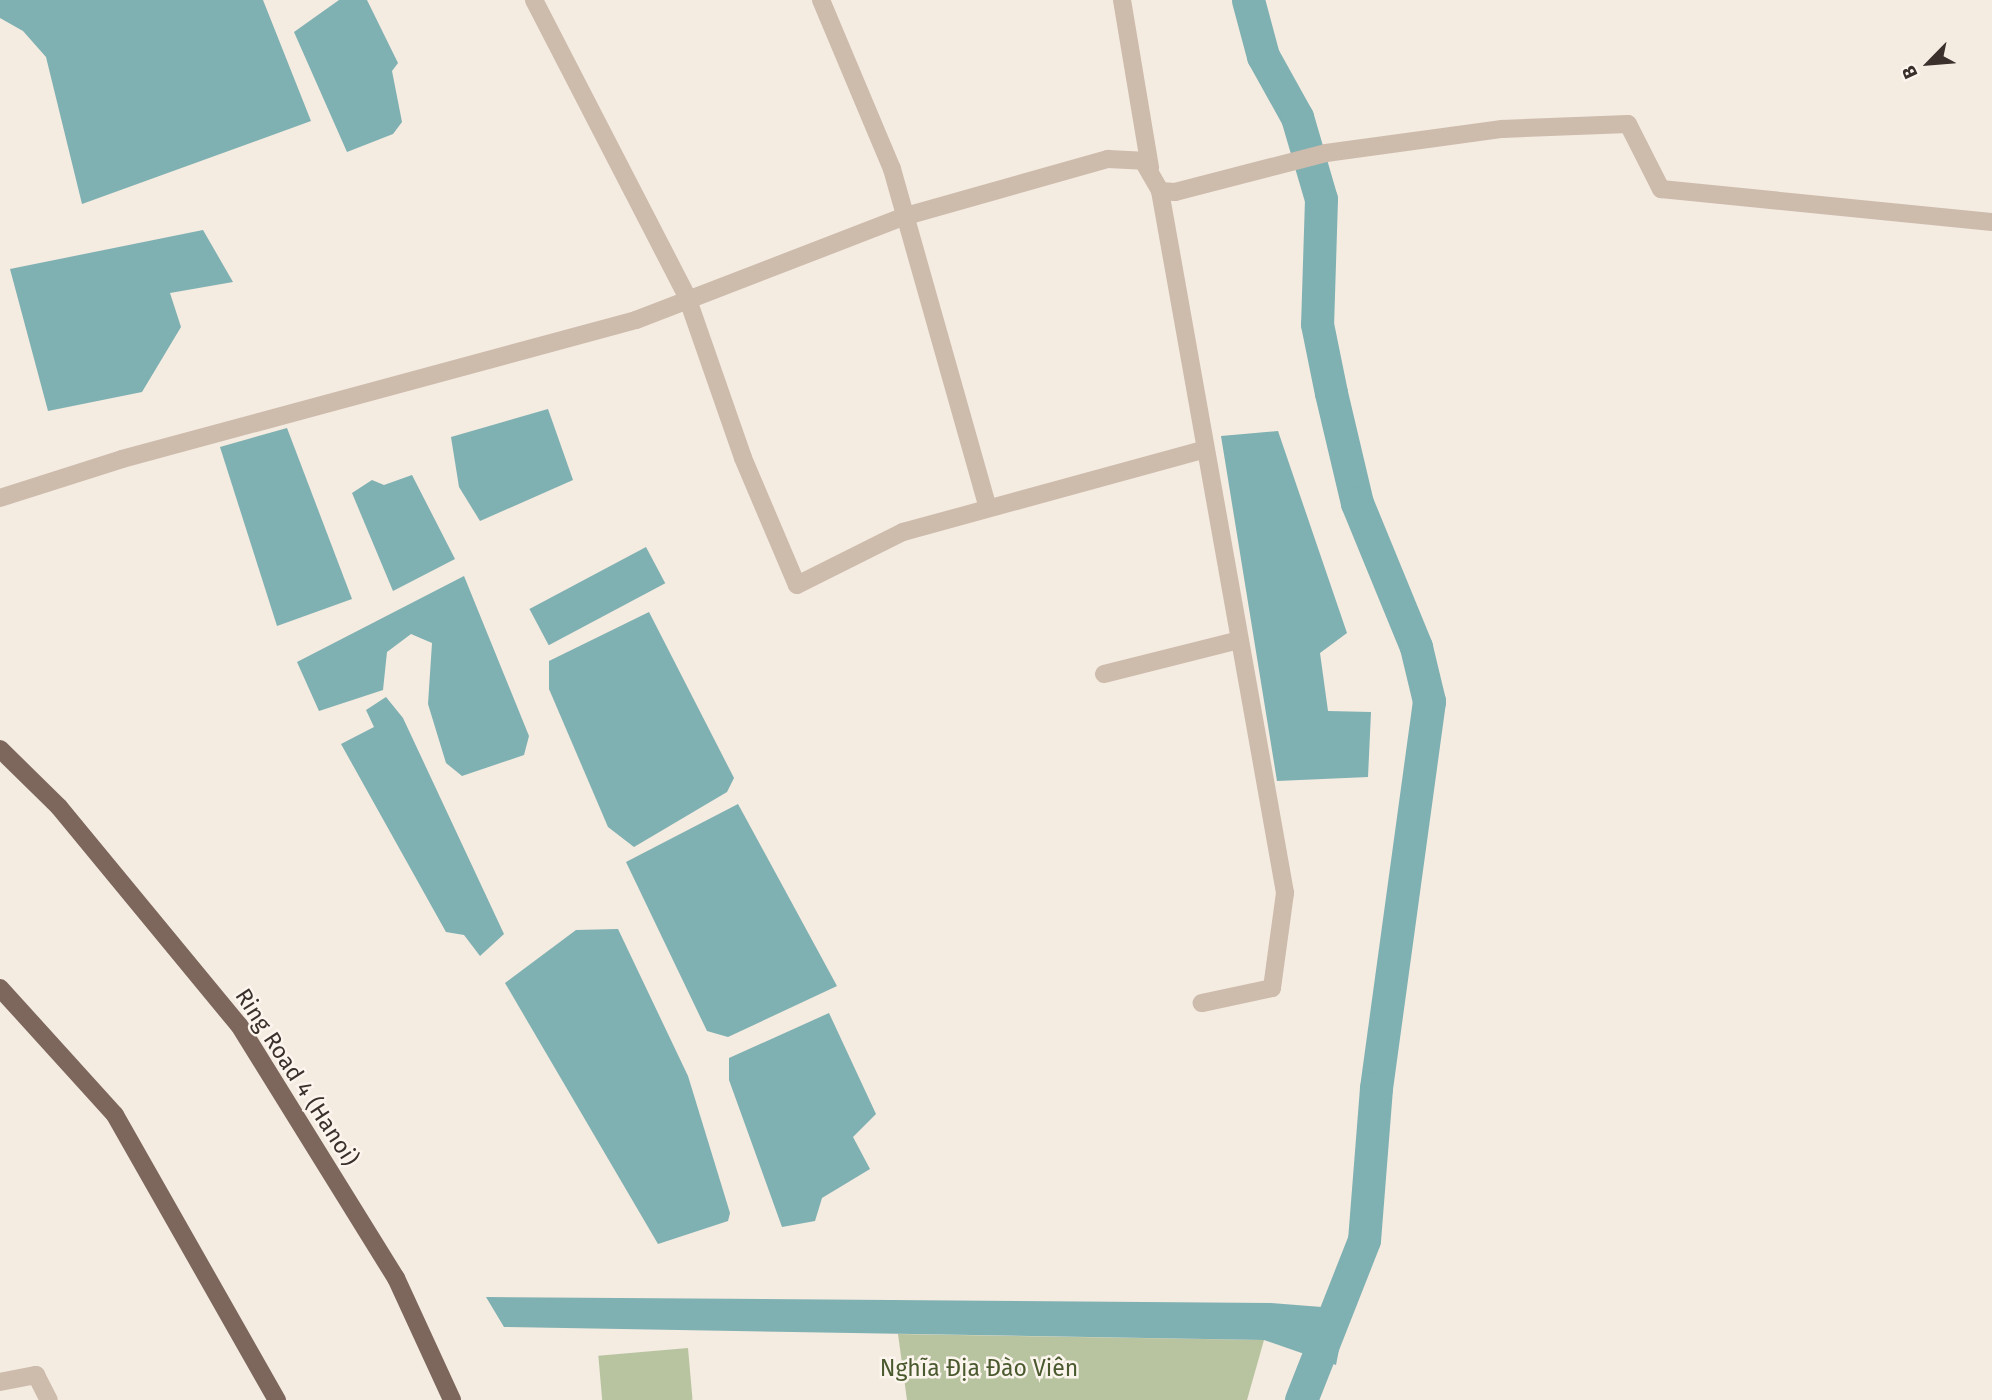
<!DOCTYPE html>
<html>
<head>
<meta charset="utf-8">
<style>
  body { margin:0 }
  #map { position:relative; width:1992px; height:1400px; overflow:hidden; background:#f4ebe1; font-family:"Fira Sans",sans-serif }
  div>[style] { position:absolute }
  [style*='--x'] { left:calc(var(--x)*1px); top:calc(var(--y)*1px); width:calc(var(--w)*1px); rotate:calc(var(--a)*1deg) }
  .green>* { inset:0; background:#b8c4a0; transform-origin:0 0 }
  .water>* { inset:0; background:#7fb0b2; transform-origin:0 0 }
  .river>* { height:33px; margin:-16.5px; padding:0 16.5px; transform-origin:16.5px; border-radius:16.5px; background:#7fb0b2 }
  .minor>* { height:18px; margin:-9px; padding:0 9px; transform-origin:9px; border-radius:9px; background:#cdbbac }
  .primary>* { height:18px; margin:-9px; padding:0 9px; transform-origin:9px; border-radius:9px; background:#7d675c }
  span { translate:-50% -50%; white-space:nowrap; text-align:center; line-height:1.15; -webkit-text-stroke:5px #fbf5ee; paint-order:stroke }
  .street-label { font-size:23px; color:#3b302b }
  .park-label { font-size:23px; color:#4a5a2e }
  .north { position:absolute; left:1894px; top:28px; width:70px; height:70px; -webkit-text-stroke:5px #fbf5ee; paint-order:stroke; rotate:245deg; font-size:19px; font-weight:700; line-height:28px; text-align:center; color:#3b302b }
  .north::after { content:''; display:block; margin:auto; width:24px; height:32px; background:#3b302b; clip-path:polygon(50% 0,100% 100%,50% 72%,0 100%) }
</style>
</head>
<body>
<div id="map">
  <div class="green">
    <i style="clip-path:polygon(898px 1334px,1264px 1340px,1247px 1400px,907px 1400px)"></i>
    <i style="left:688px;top:1348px;width:52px;height:90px;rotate:85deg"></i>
  </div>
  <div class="water">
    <i style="clip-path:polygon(0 0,263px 0,311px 121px,82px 204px,46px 57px,23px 31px,0 18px)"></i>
    <i style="clip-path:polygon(339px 0,367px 0,398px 63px,392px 71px,402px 122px,393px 134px,347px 152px,294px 32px)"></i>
    <i style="clip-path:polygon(203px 230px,233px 282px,170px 293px,181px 327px,142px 392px,48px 411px,10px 269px)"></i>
    <i style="clip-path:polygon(548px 409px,573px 480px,480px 521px,459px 487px,451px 437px)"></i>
    <i style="clip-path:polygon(287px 428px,352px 599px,277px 626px,220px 447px)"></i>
    <i style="clip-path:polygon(1278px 431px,1347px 633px,1320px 653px,1328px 711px,1371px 712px,1368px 777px,1277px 781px,1221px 436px)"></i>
    <i style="clip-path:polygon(412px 475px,455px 559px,393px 591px,352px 493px,372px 480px,384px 485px)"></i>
    <i style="left:646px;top:547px;width:41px;height:132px;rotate:62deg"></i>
    <i style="clip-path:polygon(464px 576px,529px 736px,524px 755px,462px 776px,446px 763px,428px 704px,432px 643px,411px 634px,387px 652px,383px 690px,319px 711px,297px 662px)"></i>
    <i style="clip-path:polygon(649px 612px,734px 778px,727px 792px,634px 847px,608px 827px,549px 689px,549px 661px)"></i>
    <i style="clip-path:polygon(386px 697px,403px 718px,504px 934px,480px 956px,464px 935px,446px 932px,341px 744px,374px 727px,366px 710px)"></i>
    <i style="clip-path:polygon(738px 804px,837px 986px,728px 1037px,707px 1031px,626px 862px)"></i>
    <i style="clip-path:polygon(618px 929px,688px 1076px,730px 1213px,728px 1221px,658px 1244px,505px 983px,576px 930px)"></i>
    <i style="clip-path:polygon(829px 1013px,876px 1114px,853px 1137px,870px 1169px,822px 1198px,815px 1221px,782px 1227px,729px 1080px,729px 1058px)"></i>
    <i style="clip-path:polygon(486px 1297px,1271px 1303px,1347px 1309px,1336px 1365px,1264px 1340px,504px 1327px)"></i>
  </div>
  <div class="river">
    <i style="--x:1248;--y:0;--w:58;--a:75"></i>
    <i style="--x:1263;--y:56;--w:70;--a:60.9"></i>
    <i style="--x:1297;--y:117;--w:85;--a:73.7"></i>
    <i style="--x:1321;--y:199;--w:125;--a:91.8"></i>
    <i style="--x:1317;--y:324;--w:70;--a:78.5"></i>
    <i style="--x:1331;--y:393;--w:113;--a:76.7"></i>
    <i style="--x:1357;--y:503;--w:156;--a:67.7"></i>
    <i style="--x:1416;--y:647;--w:56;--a:76.5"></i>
    <i style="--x:1429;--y:701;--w:391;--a:97.8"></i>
    <i style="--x:1376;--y:1088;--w:152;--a:94.5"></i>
    <i style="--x:1364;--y:1240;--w:172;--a:111.5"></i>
  </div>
  <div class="minor">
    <i style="--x:534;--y:0;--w:334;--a:62.7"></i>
    <i style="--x:687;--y:297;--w:170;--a:70.8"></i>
    <i style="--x:743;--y:458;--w:138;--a:67"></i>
    <i style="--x:797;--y:585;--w:119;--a:-26.6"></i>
    <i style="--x:903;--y:532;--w:311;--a:-15.3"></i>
    <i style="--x:821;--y:0;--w:183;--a:67.2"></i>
    <i style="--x:892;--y:169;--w:348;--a:74.2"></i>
    <i style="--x:1122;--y:0;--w:170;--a:80.5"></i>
    <i style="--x:1160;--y:191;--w:713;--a:79.9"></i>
    <i style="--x:1285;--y:893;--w:96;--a:97.8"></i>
    <i style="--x:1272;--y:988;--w:72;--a:167.9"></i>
    <i style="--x:0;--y:498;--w:128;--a:-17.7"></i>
    <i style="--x:122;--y:459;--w:532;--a:-15.13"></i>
    <i style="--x:636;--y:320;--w:289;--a:-21.1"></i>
    <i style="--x:906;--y:216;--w:210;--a:-15.8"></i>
    <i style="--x:1108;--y:159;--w:35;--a:3"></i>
    <i style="--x:1143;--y:161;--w:34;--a:60"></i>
    <i style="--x:1160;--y:191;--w:15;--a:4"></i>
    <i style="--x:1175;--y:192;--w:156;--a:-14.5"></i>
    <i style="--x:1326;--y:153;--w:178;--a:-7.8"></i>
    <i style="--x:1502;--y:129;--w:126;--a:-2.3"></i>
    <i style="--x:1628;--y:124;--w:73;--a:63.1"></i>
    <i style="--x:1661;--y:189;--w:333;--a:5.7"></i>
    <i style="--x:1104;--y:674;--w:139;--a:-14.1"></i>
    <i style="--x:0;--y:1382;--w:37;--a:-11"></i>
    <i style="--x:36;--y:1375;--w:28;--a:63"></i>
  </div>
  <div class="primary">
    <i style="--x:0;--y:749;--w:83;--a:44.5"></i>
    <i style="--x:59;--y:807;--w:283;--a:50.5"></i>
    <i style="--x:239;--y:1025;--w:298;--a:58.2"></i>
    <i style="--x:396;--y:1278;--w:134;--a:65.3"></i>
    <i style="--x:0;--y:988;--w:171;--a:47.8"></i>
    <i style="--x:115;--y:1115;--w:328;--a:60.4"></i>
  </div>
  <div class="street-label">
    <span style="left:297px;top:1077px;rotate:57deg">Ring Road 4 (Hanoi)</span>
  </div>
  <div class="park-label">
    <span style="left:979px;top:1368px">Nghĩa Địa Đào Viên</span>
  </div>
  <div class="north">B</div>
</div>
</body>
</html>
